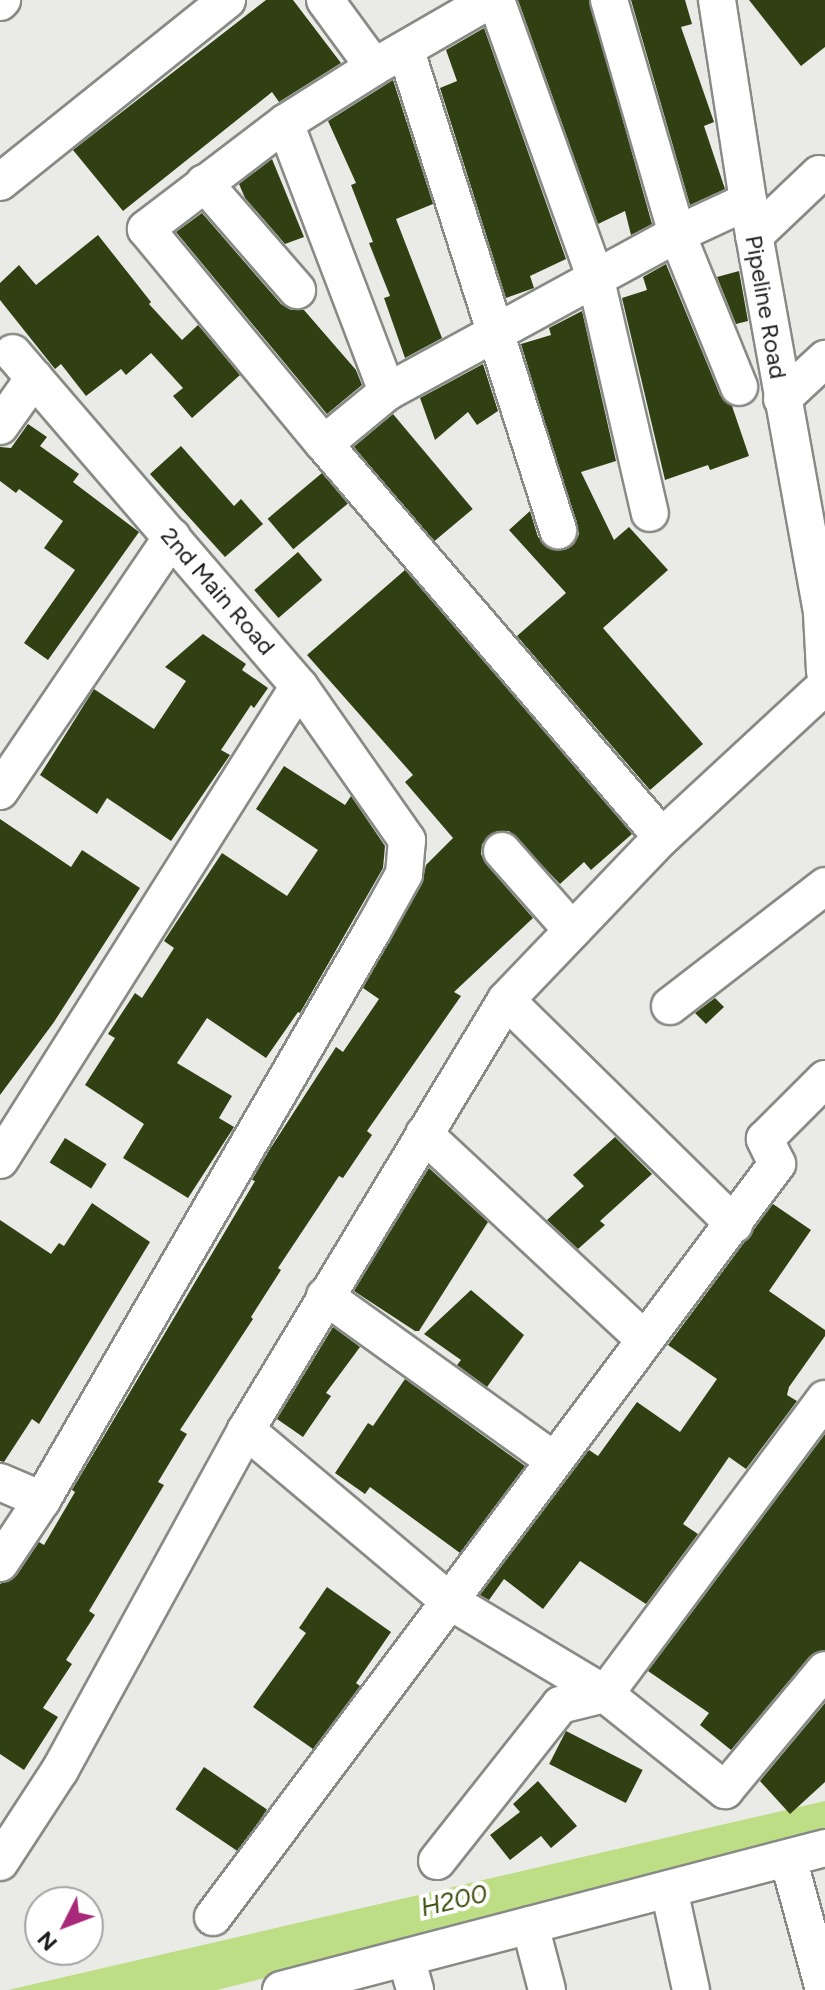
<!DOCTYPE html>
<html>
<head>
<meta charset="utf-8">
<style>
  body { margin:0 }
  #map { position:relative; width:825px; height:1990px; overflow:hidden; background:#eaebe7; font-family:Figtree,sans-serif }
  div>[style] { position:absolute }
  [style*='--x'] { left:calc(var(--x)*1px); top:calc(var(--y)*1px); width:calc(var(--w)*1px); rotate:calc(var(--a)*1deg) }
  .water>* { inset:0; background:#bdde85 }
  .building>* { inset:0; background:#314012; transform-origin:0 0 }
  .roads { filter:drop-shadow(2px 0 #888a86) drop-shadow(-2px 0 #888a86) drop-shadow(0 2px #888a86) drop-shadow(0 -2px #888a86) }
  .minor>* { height:36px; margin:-18px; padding:0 18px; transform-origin:18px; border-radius:18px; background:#fff }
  span { translate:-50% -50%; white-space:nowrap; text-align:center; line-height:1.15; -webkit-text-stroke:8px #fff; paint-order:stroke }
  .street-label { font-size:24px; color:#1c1c1b }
  .water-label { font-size:26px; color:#3c5010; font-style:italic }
  .north { position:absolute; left:24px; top:1886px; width:80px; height:80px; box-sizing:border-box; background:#fff; border:2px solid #a4a4a4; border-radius:50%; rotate:228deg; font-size:22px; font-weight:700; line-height:32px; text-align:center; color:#1c1c1b }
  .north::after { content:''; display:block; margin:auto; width:28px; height:36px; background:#a8297a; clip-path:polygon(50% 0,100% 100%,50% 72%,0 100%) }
</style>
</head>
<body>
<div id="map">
  <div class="water">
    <i style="clip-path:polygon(825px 1801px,825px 1838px,217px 1990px,8px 1990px)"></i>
  </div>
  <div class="building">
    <i style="clip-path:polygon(266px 0,293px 0,341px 63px,279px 102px,272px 92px,123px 211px,73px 150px)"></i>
    <i style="clip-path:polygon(518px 0,589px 0,652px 224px,631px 235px,625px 211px,598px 224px)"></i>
    <i style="clip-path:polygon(631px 0,685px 0,692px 24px,681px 27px,714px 122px,704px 126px,725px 189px,690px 205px)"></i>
    <i style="clip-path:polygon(749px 0,825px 0,825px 47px,801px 66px)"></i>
    <i style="clip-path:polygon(484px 28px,566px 259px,530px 276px,534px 288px,506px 298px,440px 88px,457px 81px,446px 50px)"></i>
    <i style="clip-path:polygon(393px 80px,433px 204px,396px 219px,442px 338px,405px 358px,384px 298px,390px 296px,369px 243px,373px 242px,351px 185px,356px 183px,328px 121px)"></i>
    <i style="clip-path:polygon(272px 159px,304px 237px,285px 244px,245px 198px,239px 184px)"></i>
    <i style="clip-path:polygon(202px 213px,281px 304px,291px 310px,304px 310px,356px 370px,362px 385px,327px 414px,176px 232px)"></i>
    <i style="clip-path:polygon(98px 235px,151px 302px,149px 304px,182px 340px,198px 325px,240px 375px,192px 418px,173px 396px,183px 388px,151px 353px,126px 375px,121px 369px,86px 396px,61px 364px,55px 369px,0 300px,0 283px,19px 265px,36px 285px)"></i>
    <i style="clip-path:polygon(666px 264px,720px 395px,732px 406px,749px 456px,710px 470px,708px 465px,665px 480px,622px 298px,647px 290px,643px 277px)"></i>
    <i style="clip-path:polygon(739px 271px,748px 321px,736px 324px,717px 277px)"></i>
    <i style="clip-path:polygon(582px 311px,616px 461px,581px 472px,614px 540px,629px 527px,668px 570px,603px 628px,703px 744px,650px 790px,517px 636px,566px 593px,509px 530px,530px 511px,538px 537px,553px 550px,565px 550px,574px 544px,579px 534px,521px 344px,551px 335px,549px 328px)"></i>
    <i style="clip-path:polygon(483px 364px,498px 411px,477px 425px,468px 412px,435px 440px,420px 398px)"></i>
    <i style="left:393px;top:414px;width:124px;height:51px;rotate:50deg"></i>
    <i style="clip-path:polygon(28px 424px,47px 437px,40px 446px,79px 474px,73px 482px,139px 532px,48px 660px,24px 643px,75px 570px,44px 548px,63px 521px,19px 489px,16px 493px,0 481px,0 447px,11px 448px)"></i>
    <i style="clip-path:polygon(181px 446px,234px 506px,241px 499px,263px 524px,225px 557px,150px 474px)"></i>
    <i style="left:322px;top:473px;width:40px;height:71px;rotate:50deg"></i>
    <i style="left:298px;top:552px;width:37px;height:58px;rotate:49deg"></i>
    <i style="clip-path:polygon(405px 570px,632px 834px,591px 870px,584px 862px,560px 884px,509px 831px,497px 831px,482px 844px,481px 854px,486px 864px,533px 918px,454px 992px,461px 996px,367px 1131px,372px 1135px,343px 1178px,339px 1176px,278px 1268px,281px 1270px,251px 1317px,253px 1319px,180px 1430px,187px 1434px,158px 1482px,164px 1485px,89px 1611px,95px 1615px,66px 1660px,72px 1664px,43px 1708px,58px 1717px,24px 1770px,0 1754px,0 1584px,17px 1575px,39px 1542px,44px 1545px,75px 1492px,72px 1490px,255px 1181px,252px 1180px,270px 1149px,336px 1047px,343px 1052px,379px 999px,363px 988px,422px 884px,426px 865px,453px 838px,405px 782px,413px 775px,307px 655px)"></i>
    <i style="clip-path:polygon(203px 634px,246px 664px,242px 670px,268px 688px,254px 708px,251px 705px,221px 750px,230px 755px,171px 841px,107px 798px,97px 814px,40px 775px,94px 689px,154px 729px,186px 681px,165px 667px)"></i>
    <i style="clip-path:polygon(284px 766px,345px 805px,351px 796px,385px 846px,383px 868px,300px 1013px,298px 1012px,266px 1058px,207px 1018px,177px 1063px,232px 1096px,219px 1118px,234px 1127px,188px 1198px,123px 1158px,144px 1124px,85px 1085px,115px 1038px,108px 1034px,135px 993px,142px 998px,174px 948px,164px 941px,222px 853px,287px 896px,318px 850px,256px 809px)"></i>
    <i style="clip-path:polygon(0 819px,71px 867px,82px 850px,140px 888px,54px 1022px,0 1095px)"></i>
    <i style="clip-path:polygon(715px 998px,724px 1007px,706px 1024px,695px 1013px)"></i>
    <i style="clip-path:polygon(615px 1137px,652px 1174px,600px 1221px,605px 1225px,578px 1249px,547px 1220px,584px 1186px,573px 1175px)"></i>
    <i style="left:65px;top:1138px;width:49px;height:29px;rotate:32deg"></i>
    <i style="clip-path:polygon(429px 1168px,488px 1222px,419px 1331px,415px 1331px,354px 1291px)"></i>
    <i style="clip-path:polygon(92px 1203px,150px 1242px,39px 1424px,32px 1419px,4px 1462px,0 1461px,0 1220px,51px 1254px,59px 1243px,64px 1246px)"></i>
    <i style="clip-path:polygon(773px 1204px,811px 1230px,769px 1291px,825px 1330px,825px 1336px,789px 1387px,787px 1395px,797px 1401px,746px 1469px,729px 1457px,683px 1524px,698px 1534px,646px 1604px,580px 1561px,543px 1609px,504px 1579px,489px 1600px,480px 1595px,589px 1450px,598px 1456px,637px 1402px,680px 1432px,717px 1379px,668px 1345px)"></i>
    <i style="clip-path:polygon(471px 1290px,524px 1335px,487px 1387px,457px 1365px,461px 1360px,424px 1334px)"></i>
    <i style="clip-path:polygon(333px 1327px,360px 1347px,326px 1393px,331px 1396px,303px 1437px,277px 1419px)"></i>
    <i style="clip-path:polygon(405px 1379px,525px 1466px,460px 1553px,370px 1487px,365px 1494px,335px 1473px,368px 1423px,373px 1426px)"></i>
    <i style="clip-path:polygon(825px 1434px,825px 1650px,809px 1657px,731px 1750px,700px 1725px,709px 1713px,648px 1671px)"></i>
    <i style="clip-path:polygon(327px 1587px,391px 1632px,356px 1683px,360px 1686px,313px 1749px,253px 1707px,306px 1633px,299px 1628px)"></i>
    <i style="clip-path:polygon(825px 1703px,825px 1782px,790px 1814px,760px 1781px)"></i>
    <i style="left:566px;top:1731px;width:86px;height:37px;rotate:27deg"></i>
    <i style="left:204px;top:1767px;width:76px;height:51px;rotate:34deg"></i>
    <i style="clip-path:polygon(538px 1781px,577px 1826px,551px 1848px,541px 1836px,510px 1860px,490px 1835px,520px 1812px,513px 1804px)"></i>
  </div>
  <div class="roads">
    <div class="minor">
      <i style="--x:325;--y:0;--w:83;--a:53.8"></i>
      <i style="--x:490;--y:0;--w:134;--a:150"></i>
      <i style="--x:374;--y:67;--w:105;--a:147.8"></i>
      <i style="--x:285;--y:123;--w:175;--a:142.7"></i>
      <i style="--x:146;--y:229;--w:279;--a:50.4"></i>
      <i style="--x:324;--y:444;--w:518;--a:49.3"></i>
      <i style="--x:496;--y:0;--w:297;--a:70.3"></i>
      <i style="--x:596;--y:280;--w:239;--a:77"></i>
      <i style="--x:609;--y:0;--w:244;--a:73.8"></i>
      <i style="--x:677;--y:234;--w:165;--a:67.9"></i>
      <i style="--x:717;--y:0;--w:203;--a:81.2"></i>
      <i style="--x:748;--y:201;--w:420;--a:79.8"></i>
      <i style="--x:822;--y:614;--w:58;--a:87"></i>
      <i style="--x:0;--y:2;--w:3;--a:-45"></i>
      <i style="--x:406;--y:51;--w:503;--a:72.39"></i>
      <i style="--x:285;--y:123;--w:288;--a:69.2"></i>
      <i style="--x:0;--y:182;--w:291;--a:-38.7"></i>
      <i style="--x:204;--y:183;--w:142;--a:49"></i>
      <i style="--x:754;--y:236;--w:90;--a:-43.6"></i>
      <i style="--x:782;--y:399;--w:59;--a:-42.9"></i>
      <i style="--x:0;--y:426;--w:59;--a:-54.7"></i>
      <i style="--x:324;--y:444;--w:82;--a:-39.5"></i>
      <i style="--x:387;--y:392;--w:330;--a:-28.6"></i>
      <i style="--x:677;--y:234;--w:78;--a:-24.9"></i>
      <i style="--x:0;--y:791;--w:307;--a:-55.9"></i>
      <i style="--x:502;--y:851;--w:106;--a:48.5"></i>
      <i style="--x:506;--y:1000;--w:320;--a:44.5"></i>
      <i style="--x:670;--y:1006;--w:196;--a:-37.7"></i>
      <i style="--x:424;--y:1134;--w:299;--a:43"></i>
      <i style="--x:0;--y:1160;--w:560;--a:-57.76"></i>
      <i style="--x:325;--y:1296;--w:281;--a:35.7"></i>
      <i style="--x:246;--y:1430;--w:264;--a:40.1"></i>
      <i style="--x:448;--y:1600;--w:183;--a:30.9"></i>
      <i style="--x:605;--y:1694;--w:154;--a:38.7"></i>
      <i style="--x:725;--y:1790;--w:156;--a:-50.2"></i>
      <i style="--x:0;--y:1482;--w:46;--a:23.2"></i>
      <i style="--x:0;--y:1563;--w:76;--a:-56.3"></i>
      <i style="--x:42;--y:1500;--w:661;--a:-59.87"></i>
      <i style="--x:374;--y:928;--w:62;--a:-60.9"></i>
      <i style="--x:404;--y:874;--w:34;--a:-85"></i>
      <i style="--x:407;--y:840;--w:188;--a:-125"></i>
      <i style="--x:299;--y:686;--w:439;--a:-130.7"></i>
      <i style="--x:788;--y:1858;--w:137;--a:74.7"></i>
      <i style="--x:437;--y:1861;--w:199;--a:-51.7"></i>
      <i style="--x:560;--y:1705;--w:46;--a:-13.7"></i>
      <i style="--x:605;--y:1694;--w:368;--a:-53.3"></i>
      <i style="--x:0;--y:1862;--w:110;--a:-56.9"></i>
      <i style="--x:60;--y:1770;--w:388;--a:-61.3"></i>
      <i style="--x:246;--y:1430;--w:502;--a:-58.84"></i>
      <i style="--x:506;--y:1000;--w:226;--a:-46.3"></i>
      <i style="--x:662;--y:837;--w:222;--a:-42.8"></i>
      <i style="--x:669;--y:1889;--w:103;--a:77.7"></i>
      <i style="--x:213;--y:1917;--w:941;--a:-53.17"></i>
      <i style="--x:777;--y:1164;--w:28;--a:-116"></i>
      <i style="--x:765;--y:1139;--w:85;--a:-45"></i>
      <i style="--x:530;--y:1925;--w:67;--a:75.3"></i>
      <i style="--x:406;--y:1958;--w:33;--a:74"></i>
      <i style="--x:281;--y:1990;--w:562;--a:-14.63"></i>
    </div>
  </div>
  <div class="street-label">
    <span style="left:766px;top:307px;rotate:80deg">Pipeline Road</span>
    <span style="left:218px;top:591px;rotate:49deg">2nd Main Road</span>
  </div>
  <div class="water-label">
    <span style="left:454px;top:1901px;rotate:-13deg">H200</span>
  </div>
  <div class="north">N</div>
</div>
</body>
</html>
